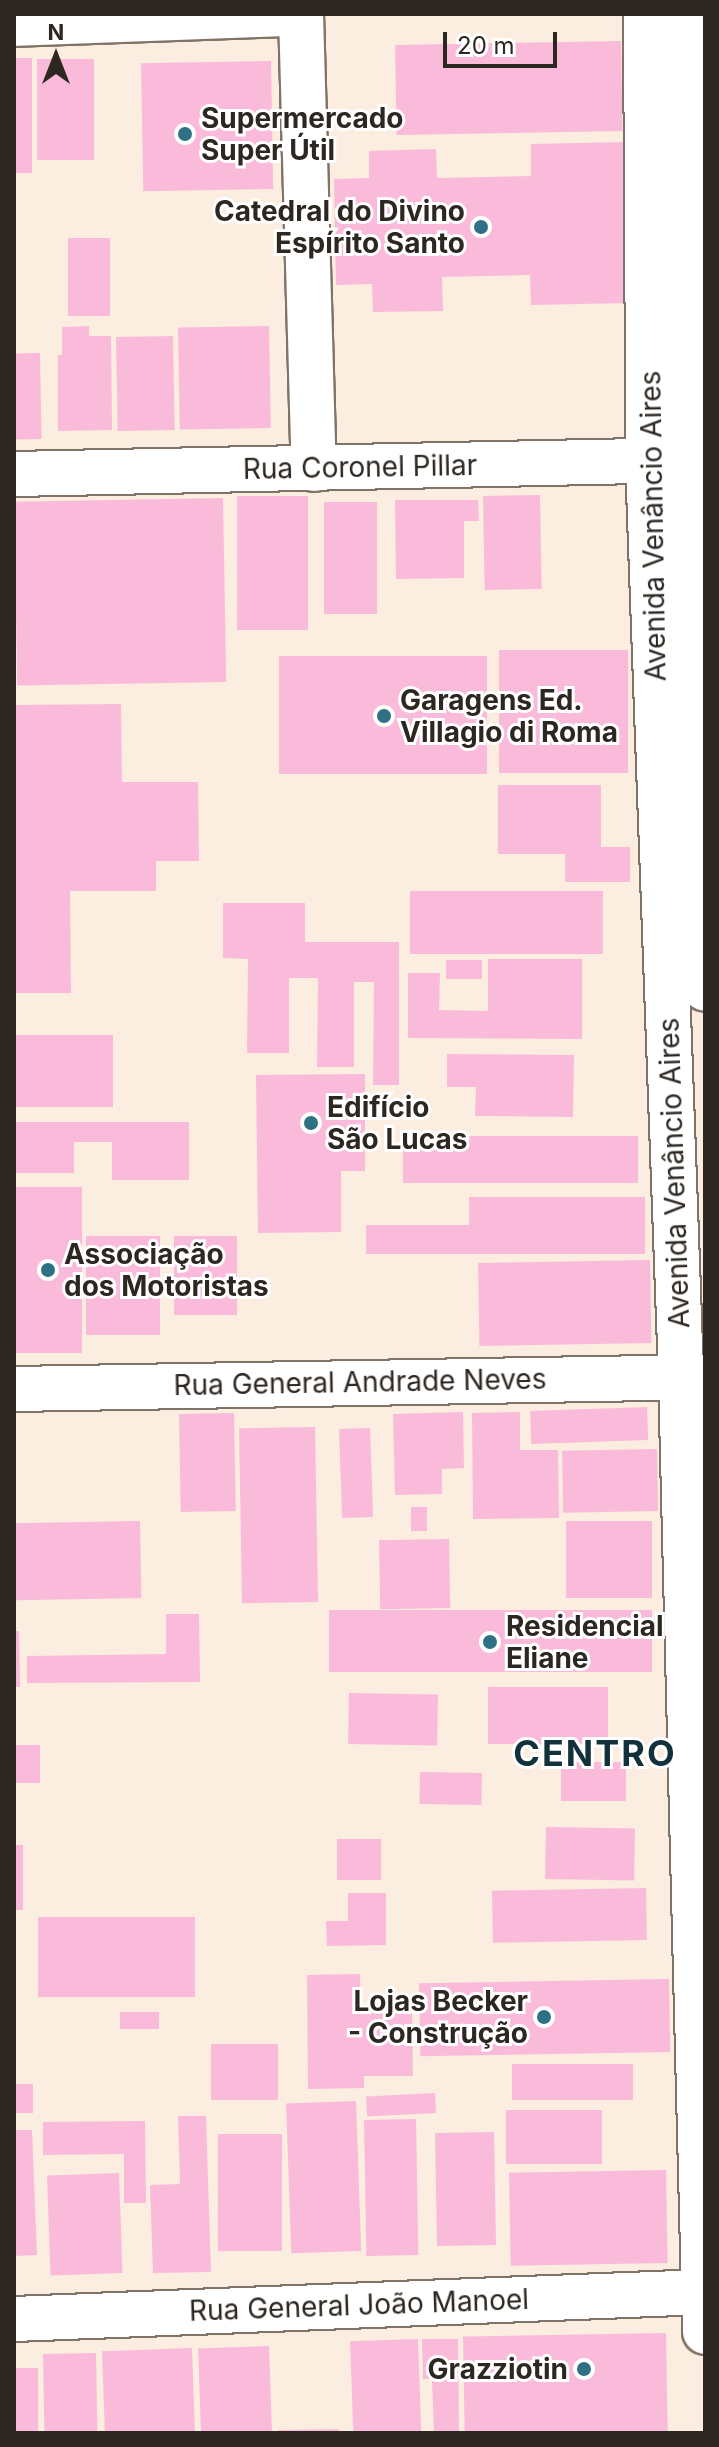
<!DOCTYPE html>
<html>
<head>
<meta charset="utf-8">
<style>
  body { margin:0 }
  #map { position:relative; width:719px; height:2447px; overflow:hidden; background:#fbeddf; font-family:Inter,sans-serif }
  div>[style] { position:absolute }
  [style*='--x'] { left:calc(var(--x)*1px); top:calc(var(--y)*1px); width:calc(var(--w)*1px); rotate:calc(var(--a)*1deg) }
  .building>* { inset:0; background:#fabbdb; transform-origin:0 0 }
  .roads { filter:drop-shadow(2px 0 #807468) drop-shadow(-2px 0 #807468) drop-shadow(0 2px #807468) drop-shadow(0 -2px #807468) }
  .minor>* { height:44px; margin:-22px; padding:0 22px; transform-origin:22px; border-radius:22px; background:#fff }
  .major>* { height:44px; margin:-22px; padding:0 22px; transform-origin:22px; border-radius:22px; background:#fff }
  .dots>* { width:22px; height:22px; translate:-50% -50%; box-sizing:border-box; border:4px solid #fff; border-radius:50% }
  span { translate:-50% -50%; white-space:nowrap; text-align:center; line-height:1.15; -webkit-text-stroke:6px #fff; paint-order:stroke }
  .poi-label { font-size:28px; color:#2d2722; font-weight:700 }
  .left { translate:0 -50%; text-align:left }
  .right { translate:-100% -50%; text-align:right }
  .street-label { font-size:28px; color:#2d2722 }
  .district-label { font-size:36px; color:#13313b; font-weight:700; letter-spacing:2px }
  .frame { position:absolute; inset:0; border:16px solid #2d2722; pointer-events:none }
  .north { position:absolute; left:16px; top:16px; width:80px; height:80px; -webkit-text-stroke:6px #fff; paint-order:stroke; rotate:0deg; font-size:22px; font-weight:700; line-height:32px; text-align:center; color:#2d2722 }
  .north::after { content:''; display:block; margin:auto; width:28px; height:36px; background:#2d2722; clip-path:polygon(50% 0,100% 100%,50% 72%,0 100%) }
  .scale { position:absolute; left:443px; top:32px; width:114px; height:36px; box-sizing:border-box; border:4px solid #2d2722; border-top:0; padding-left:10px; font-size:24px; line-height:28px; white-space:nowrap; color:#2d2722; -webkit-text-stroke:6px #fff; paint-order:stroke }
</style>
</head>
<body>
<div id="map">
  <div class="building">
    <i style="left:621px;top:41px;width:90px;height:226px;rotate:89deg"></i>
    <i style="left:14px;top:58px;width:18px;height:115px"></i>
    <i style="left:37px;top:59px;width:57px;height:101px"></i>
    <i style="left:271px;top:61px;width:128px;height:130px;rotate:89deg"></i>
    <i style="clip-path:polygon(626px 142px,629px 303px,531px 305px,530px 275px,442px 277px,443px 311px,373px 312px,372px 284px,336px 285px,334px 179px,369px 178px,369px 151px,436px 149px,437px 178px,531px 176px,531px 144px)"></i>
    <i style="left:68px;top:238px;width:42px;height:78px"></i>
    <i style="clip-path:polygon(89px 326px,89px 336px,111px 336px,112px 430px,58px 431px,58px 355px,62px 355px,62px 327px)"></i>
    <i style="left:269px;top:326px;width:102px;height:91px;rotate:89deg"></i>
    <i style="left:173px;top:336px;width:94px;height:57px;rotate:89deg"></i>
    <i style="left:40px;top:353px;width:86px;height:26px;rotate:89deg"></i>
    <i style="left:540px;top:495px;width:94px;height:57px;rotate:89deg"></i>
    <i style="left:237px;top:496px;width:71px;height:134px"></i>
    <i style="left:223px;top:498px;width:184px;height:209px;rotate:89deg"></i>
    <i style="clip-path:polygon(395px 500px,478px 500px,479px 521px,464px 521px,464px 578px,396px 579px)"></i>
    <i style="left:324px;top:502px;width:53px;height:112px"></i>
    <i style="left:499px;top:650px;width:129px;height:123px"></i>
    <i style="left:487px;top:656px;width:118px;height:208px;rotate:90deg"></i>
    <i style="clip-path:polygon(121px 704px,122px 782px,198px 782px,199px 861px,156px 861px,156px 891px,70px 891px,71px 993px,14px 993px,14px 705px)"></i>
    <i style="clip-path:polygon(498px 785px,601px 785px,601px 847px,630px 847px,630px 882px,565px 882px,565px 854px,498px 854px)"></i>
    <i style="left:603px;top:891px;width:63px;height:193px;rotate:90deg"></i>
    <i style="clip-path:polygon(223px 903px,305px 903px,305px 942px,399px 942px,399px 1085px,373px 1085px,374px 982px,354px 982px,354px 1067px,317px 1067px,318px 978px,289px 978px,289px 1053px,247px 1053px,248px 959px,223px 958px)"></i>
    <i style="clip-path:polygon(488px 959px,582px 959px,582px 1039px,408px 1038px,408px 973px,440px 973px,439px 1010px,488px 1011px)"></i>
    <i style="left:446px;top:960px;width:36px;height:19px"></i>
    <i style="left:14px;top:1035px;width:99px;height:72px"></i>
    <i style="clip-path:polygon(447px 1054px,574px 1055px,573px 1117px,475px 1116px,476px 1087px,447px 1087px)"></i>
    <i style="clip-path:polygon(365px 1074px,365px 1171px,341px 1171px,341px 1232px,258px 1233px,256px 1075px)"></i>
    <i style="clip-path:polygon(14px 1122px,189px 1122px,189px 1180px,112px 1180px,112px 1142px,74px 1142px,74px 1173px,14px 1173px)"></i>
    <i style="left:403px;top:1136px;width:235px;height:47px"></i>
    <i style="left:14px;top:1187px;width:68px;height:166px"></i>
    <i style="clip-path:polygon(469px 1197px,645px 1197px,645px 1254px,366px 1254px,366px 1225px,469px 1225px)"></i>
    <i style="left:86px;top:1236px;width:74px;height:99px"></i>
    <i style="left:174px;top:1236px;width:63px;height:79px"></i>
    <i style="left:650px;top:1260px;width:83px;height:172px;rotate:89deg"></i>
    <i style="left:647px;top:1407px;width:33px;height:117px;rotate:88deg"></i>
    <i style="clip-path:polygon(463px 1412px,464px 1468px,442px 1469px,442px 1494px,395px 1495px,393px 1414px)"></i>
    <i style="clip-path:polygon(520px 1412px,520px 1450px,558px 1450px,559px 1518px,473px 1519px,472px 1413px)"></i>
    <i style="left:234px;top:1413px;width:98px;height:55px;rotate:89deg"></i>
    <i style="left:315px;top:1427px;width:175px;height:76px;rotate:89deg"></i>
    <i style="left:370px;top:1428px;width:89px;height:31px;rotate:88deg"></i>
    <i style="left:657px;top:1449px;width:62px;height:95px;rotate:89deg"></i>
    <i style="left:411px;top:1507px;width:16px;height:24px"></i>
    <i style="left:140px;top:1521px;width:77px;height:126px;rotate:89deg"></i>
    <i style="left:566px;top:1521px;width:86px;height:77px"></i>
    <i style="left:449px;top:1539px;width:69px;height:70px;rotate:89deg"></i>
    <i style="left:652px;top:1610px;width:62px;height:323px;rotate:90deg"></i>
    <i style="clip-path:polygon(166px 1614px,199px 1614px,200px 1682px,27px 1683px,27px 1656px,166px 1654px)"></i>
    <i style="clip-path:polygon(14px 1631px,19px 1631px,20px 1687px,14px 1687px)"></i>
    <i style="left:608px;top:1687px;width:57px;height:120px;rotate:90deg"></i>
    <i style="left:349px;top:1693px;width:89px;height:51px;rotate:1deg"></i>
    <i style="left:14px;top:1745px;width:26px;height:38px"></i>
    <i style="left:561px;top:1762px;width:65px;height:39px"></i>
    <i style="left:420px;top:1772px;width:62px;height:32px;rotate:1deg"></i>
    <i style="left:546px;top:1827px;width:89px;height:52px;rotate:1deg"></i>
    <i style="left:337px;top:1839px;width:44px;height:41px"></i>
    <i style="left:14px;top:1845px;width:9px;height:65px"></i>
    <i style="left:646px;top:1888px;width:52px;height:154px;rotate:89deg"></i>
    <i style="clip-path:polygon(348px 1893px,386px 1893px,386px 1945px,327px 1946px,326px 1921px,348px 1921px)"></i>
    <i style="left:195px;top:1917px;width:80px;height:157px;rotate:90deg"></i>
    <i style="clip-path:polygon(360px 1974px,361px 2010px,412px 2010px,413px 2076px,364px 2076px,364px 2088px,308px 2089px,307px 1975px)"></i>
    <i style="left:669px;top:1979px;width:73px;height:250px;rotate:89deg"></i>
    <i style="left:120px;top:2012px;width:39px;height:17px"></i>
    <i style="left:211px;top:2044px;width:67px;height:56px"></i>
    <i style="left:512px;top:2064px;width:121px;height:36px"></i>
    <i style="left:14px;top:2084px;width:19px;height:29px"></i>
    <i style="left:435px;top:2093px;width:20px;height:69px;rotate:87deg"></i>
    <i style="left:356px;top:2101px;width:150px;height:70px;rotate:88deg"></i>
    <i style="left:506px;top:2110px;width:96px;height:54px"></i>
    <i style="clip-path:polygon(178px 2116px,206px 2116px,211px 2272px,153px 2273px,150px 2185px,180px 2184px)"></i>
    <i style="left:416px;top:2119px;width:136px;height:52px;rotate:89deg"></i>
    <i style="clip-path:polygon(145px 2121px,146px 2203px,124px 2203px,124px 2154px,43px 2155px,43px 2122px)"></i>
    <i style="clip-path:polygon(14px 2130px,32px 2130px,37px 2255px,14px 2256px)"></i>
    <i style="left:494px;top:2132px;width:113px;height:59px;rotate:89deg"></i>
    <i style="left:282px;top:2134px;width:117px;height:64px;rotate:90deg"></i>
    <i style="left:666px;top:2170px;width:93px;height:157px;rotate:89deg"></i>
    <i style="left:119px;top:2173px;width:100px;height:72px;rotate:88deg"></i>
    <i style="left:666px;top:2333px;width:100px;height:203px;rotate:89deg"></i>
    <i style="left:418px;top:2339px;width:94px;height:68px;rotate:88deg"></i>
    <i style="clip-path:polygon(422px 2339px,458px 2339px,459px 2433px,434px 2433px,432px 2379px,423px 2379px)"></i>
    <i style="left:269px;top:2346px;width:87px;height:71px;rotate:88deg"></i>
    <i style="left:192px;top:2348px;width:85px;height:90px;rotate:88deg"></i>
    <i style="left:96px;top:2353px;width:80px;height:53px;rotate:89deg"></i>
    <i style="left:14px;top:2368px;width:24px;height:65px"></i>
    <i style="clip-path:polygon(339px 2429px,339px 2433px,278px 2433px,278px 2430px)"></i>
  </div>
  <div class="roads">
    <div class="minor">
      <i style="--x:301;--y:14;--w:455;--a:88.4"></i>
      <i style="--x:14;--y:24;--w:277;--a:-2.1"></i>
      <i style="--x:14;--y:474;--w:673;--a:-1.19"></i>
      <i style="--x:14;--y:1389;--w:691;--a:-0.99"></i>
      <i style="--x:14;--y:2319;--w:692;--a:-2.24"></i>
    </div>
    <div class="major">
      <i style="--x:646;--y:14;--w:447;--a:89.7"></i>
      <i style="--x:648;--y:461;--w:916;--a:87.93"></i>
      <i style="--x:681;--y:1376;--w:956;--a:88.56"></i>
      <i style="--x:683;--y:14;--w:446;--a:89.7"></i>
      <i style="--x:685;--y:460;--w:529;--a:87.83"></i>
    </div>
  </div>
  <div class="dots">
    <i style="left:185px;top:134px;background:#307084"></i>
    <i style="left:481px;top:227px;background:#307084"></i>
    <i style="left:384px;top:716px;background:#307084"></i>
    <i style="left:311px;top:1123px;background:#307084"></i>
    <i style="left:48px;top:1270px;background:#307084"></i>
    <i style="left:490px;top:1642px;background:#307084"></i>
    <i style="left:544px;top:2017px;background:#307084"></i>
    <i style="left:584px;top:2369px;background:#307084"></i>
  </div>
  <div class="poi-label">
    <span class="left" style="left:201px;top:134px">Supermercado<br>Super Útil</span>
    <span class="right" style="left:465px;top:227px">Catedral do Divino<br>Espírito Santo</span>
    <span class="left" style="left:400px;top:716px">Garagens Ed.<br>Villagio di Roma</span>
    <span class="left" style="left:327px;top:1123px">Edifício<br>São Lucas</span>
    <span class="left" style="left:64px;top:1270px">Associação<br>dos Motoristas</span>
    <span class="left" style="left:506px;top:1642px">Residencial<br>Eliane</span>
    <span class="right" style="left:528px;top:2017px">Lojas Becker<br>- Construção</span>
    <span class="right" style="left:568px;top:2369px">Grazziotin</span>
  </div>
  <div class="street-label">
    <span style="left:360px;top:467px;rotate:-1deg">Rua Coronel Pillar</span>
    <span style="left:653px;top:526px;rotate:-91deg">Avenida Venâncio Aires</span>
    <span style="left:674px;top:1173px;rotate:-92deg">Avenida Venâncio Aires</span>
    <span style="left:360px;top:1382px;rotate:-1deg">Rua General Andrade Neves</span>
    <span style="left:359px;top:2305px;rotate:-2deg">Rua General João Manoel</span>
  </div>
  <div class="district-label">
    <span style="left:595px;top:1754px">CENTRO</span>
  </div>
  <div class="frame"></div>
  <div class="north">N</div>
  <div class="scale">20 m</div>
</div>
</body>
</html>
